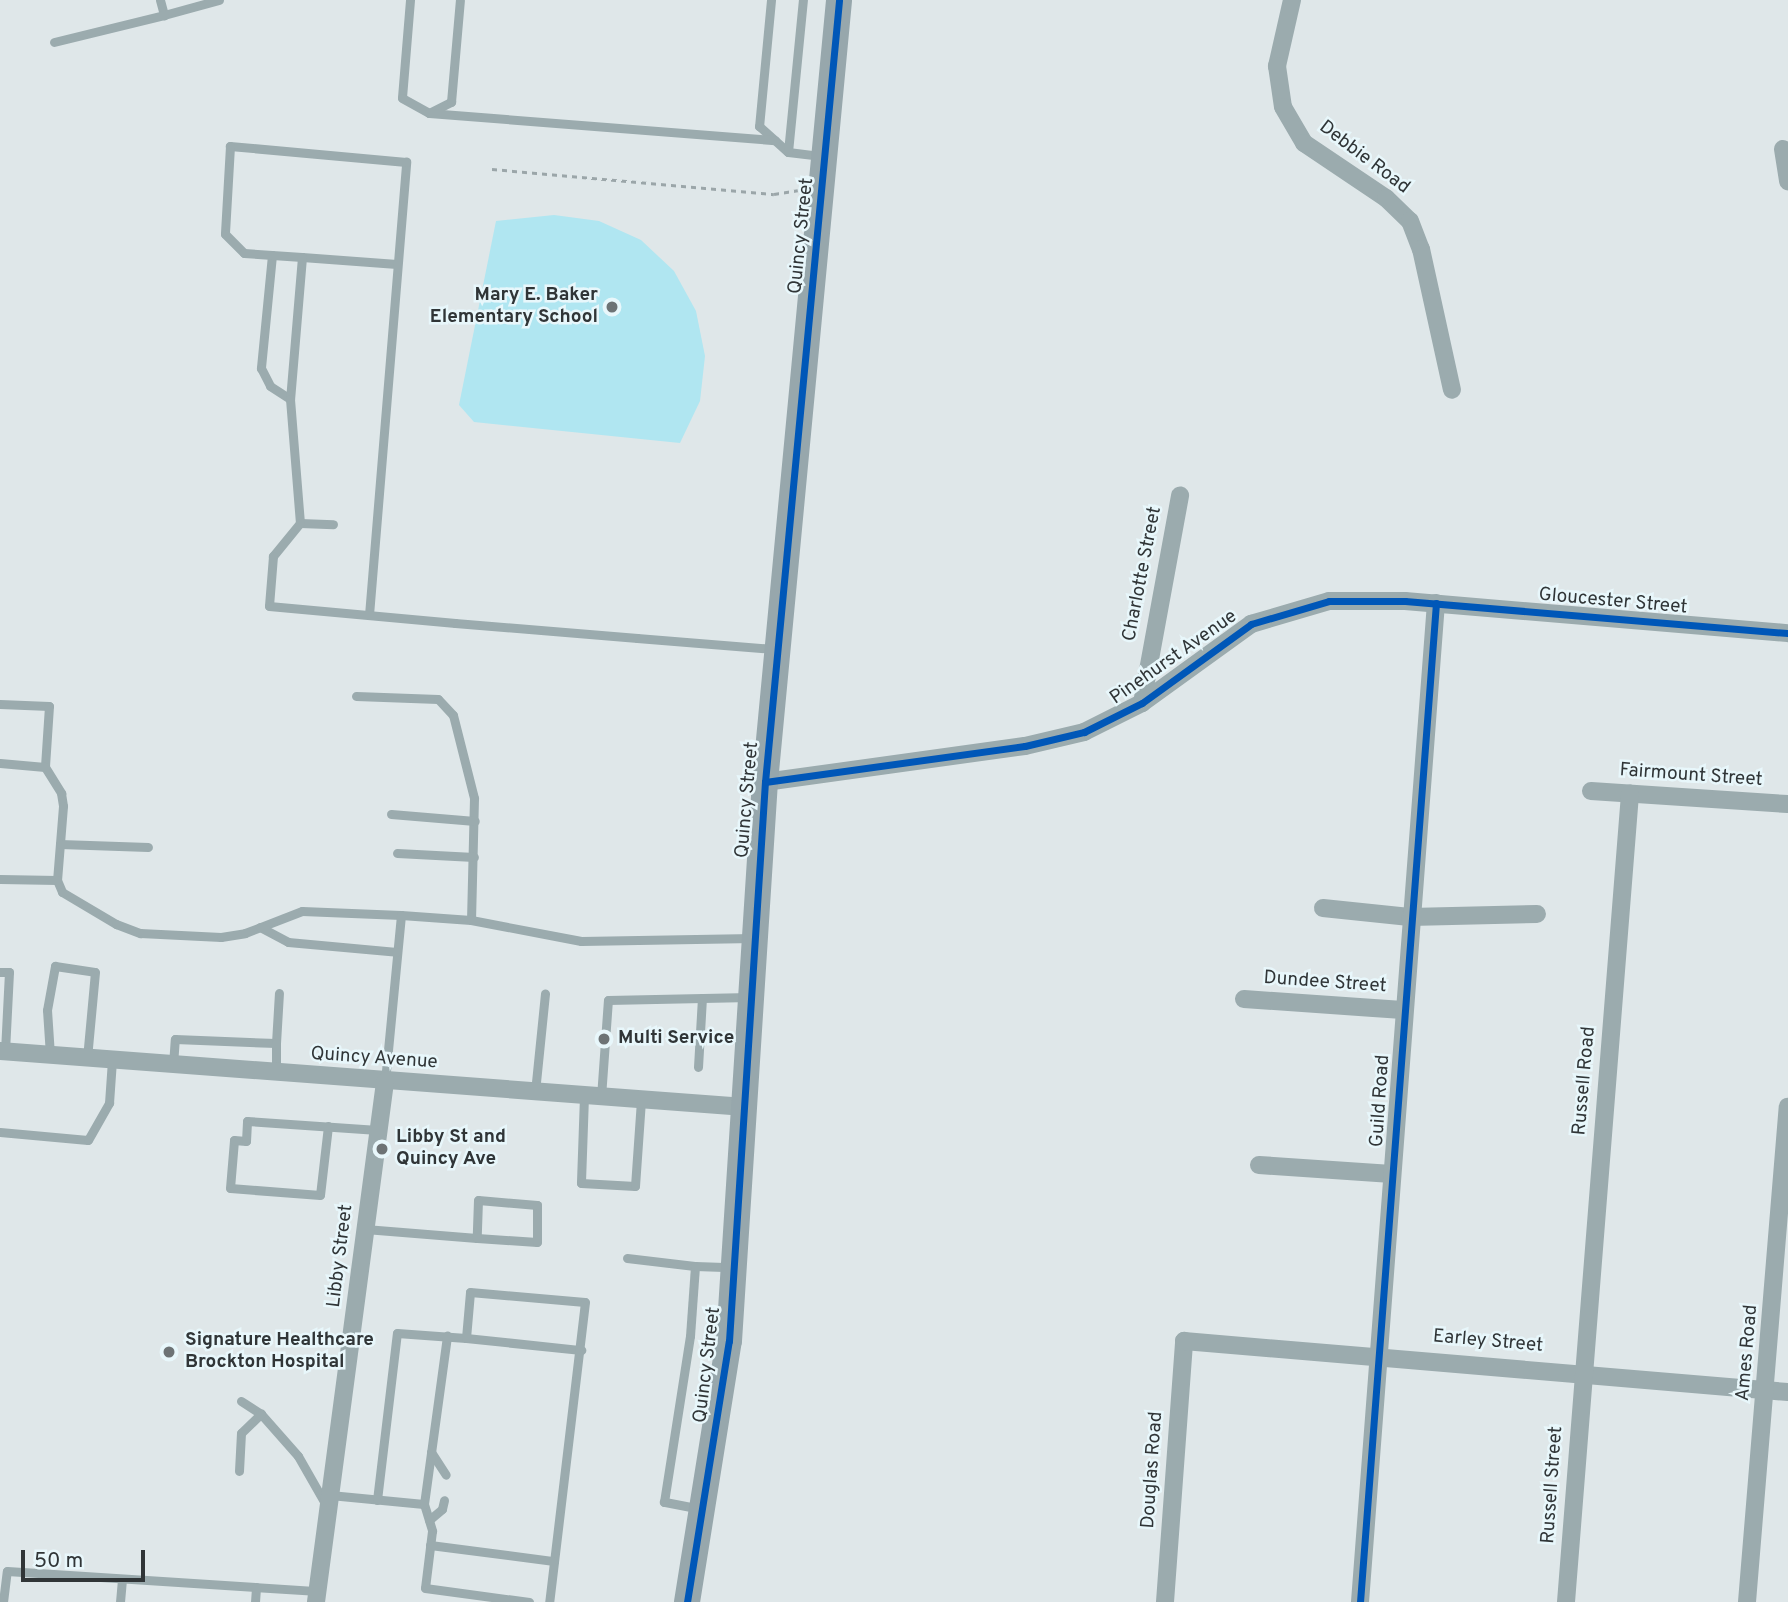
<!DOCTYPE html>
<html>
<head>
<meta charset="utf-8">
<style>
  body { margin:0 }
  #map { position:relative; width:1788px; height:1602px; overflow:hidden; background:#dfe7e9; font-family:Overpass,sans-serif }
  div>[style] { position:absolute }
  [style*='--x'] { left:calc(var(--x)*1px); top:calc(var(--y)*1px); width:calc(var(--w)*1px); rotate:calc(var(--a)*1deg) }
  .green>* { inset:0; background:#b0e6f1 }
  .path>* { height:2.5px; margin-top:-1.25px; transform-origin:0; background:repeating-linear-gradient(90deg,#9ba6a9 0 5px,transparent 0 10px) }
  .lane>* { height:9px; margin:-4.5px; padding:0 4.5px; transform-origin:4.5px; border-radius:4.5px; background:#9babae }
  .street>* { height:18px; margin:-9px; padding:0 9px; transform-origin:9px; border-radius:9px; background:#9babae }
  .secondary>* { height:26px; margin:-13px; padding:0 13px; transform-origin:13px; border-radius:13px; background:#97a7ac }
  .cycleway>* { height:7px; margin:-3.5px; padding:0 3.5px; transform-origin:3.5px; border-radius:3.5px; background:#0057b8 }
  .dots>* { width:19px; height:19px; translate:-50% -50%; box-sizing:border-box; border:4px solid #e8f7fb; border-radius:50% }
  span { translate:-50% -50%; white-space:nowrap; text-align:center; line-height:1.15; -webkit-text-stroke:5px #e8f7fb; paint-order:stroke }
  .street-label { font-size:19px; color:#303537 }
  .poi-label { font-size:19px; color:#303537; font-weight:700 }
  .right { translate:-100% -50%; text-align:right }
  .left { translate:0 -50%; text-align:left }
  .scale { position:absolute; left:21px; top:1550px; width:124px; height:32px; box-sizing:border-box; border:4px solid #303537; border-top:0; padding-left:9px; font-size:21px; line-height:24px; white-space:nowrap; color:#303537; -webkit-text-stroke:5px #e8f7fb; paint-order:stroke }
</style>
</head>
<body>
<div id="map">
  <div class="green">
    <i style="clip-path:polygon(554px 215px,599px 221px,641px 240px,674px 271px,696px 311px,705px 356px,700px 401px,680px 443px,474px 422px,459px 405px,496px 221px)"></i>
  </div>
  <div class="path">
    <i style="--x:492;--y:169;--w:283;--a:5.1"></i>
    <i style="--x:774;--y:194;--w:24;--a:-9"></i>
  </div>
  <div class="lane">
    <i style="--x:160;--y:0;--w:16;--a:75"></i>
    <i style="--x:164;--y:15;--w:57;--a:-15.3"></i>
    <i style="--x:410;--y:0;--w:98;--a:94.7"></i>
    <i style="--x:402;--y:98;--w:31;--a:29"></i>
    <i style="--x:429;--y:113;--w:25;--a:-27"></i>
    <i style="--x:451;--y:102;--w:102;--a:-85"></i>
    <i style="--x:771;--y:0;--w:127;--a:95.4"></i>
    <i style="--x:759;--y:126;--w:39;--a:42"></i>
    <i style="--x:788;--y:152;--w:32;--a:7"></i>
    <i style="--x:54;--y:42;--w:113;--a:-13.8"></i>
    <i style="--x:429;--y:113;--w:347;--a:4.5"></i>
    <i style="--x:788;--y:152;--w:153;--a:-84.4"></i>
    <i style="--x:272;--y:255;--w:114;--a:95.6"></i>
    <i style="--x:261;--y:368;--w:20;--a:63"></i>
    <i style="--x:270;--y:386;--w:24;--a:33"></i>
    <i style="--x:302;--y:257;--w:95;--a:4.2"></i>
    <i style="--x:300;--y:523;--w:33;--a:2"></i>
    <i style="--x:369;--y:615;--w:455;--a:-85.3"></i>
    <i style="--x:406;--y:162;--w:177;--a:-174.8"></i>
    <i style="--x:230;--y:146;--w:88;--a:93.3"></i>
    <i style="--x:225;--y:234;--w:27;--a:45"></i>
    <i style="--x:244;--y:253;--w:58;--a:3.9"></i>
    <i style="--x:302;--y:257;--w:143;--a:94.8"></i>
    <i style="--x:290;--y:399;--w:124;--a:85.4"></i>
    <i style="--x:300;--y:523;--w:43;--a:129.3"></i>
    <i style="--x:273;--y:556;--w:50;--a:94.6"></i>
    <i style="--x:269;--y:606;--w:187;--a:5.2"></i>
    <i style="--x:455;--y:623;--w:183;--a:4.7"></i>
    <i style="--x:637;--y:638;--w:138;--a:4.6"></i>
    <i style="--x:356;--y:696;--w:82;--a:2.1"></i>
    <i style="--x:438;--y:699;--w:22;--a:47"></i>
    <i style="--x:453;--y:715;--w:86;--a:75.8"></i>
    <i style="--x:474;--y:798;--w:122;--a:91.4"></i>
    <i style="--x:0;--y:704;--w:49;--a:2.3"></i>
    <i style="--x:49;--y:706;--w:61;--a:93.8"></i>
    <i style="--x:45;--y:767;--w:31;--a:58"></i>
    <i style="--x:61;--y:793;--w:13;--a:81"></i>
    <i style="--x:63;--y:806;--w:74;--a:94.6"></i>
    <i style="--x:57;--y:880;--w:13;--a:67"></i>
    <i style="--x:62;--y:892;--w:63;--a:30.7"></i>
    <i style="--x:116;--y:924;--w:26;--a:21"></i>
    <i style="--x:140;--y:933;--w:81;--a:2.8"></i>
    <i style="--x:221;--y:937;--w:24;--a:-9"></i>
    <i style="--x:245;--y:933;--w:61;--a:-21.1"></i>
    <i style="--x:302;--y:911;--w:99;--a:2.3"></i>
    <i style="--x:401;--y:915;--w:168;--a:95.5"></i>
    <i style="--x:0;--y:763;--w:45;--a:5.1"></i>
    <i style="--x:391;--y:814;--w:84;--a:4.8"></i>
    <i style="--x:60;--y:844;--w:88;--a:2"></i>
    <i style="--x:397;--y:853;--w:77;--a:3"></i>
    <i style="--x:0;--y:879;--w:57;--a:1"></i>
    <i style="--x:401;--y:915;--w:70;--a:4.1"></i>
    <i style="--x:471;--y:920;--w:112;--a:10.8"></i>
    <i style="--x:581;--y:941;--w:172;--a:-1"></i>
    <i style="--x:260;--y:927;--w:32;--a:28"></i>
    <i style="--x:288;--y:942;--w:109;--a:5.2"></i>
    <i style="--x:0;--y:972;--w:9;--a:0"></i>
    <i style="--x:9;--y:972;--w:79;--a:92.9"></i>
    <i style="--x:276;--y:1043;--w:50;--a:-86.6"></i>
    <i style="--x:50;--y:1055;--w:45;--a:-93.8"></i>
    <i style="--x:47;--y:1010;--w:45;--a:-79.7"></i>
    <i style="--x:55;--y:966;--w:40;--a:8.5"></i>
    <i style="--x:95;--y:972;--w:86;--a:95.3"></i>
    <i style="--x:173;--y:1065;--w:26;--a:-86"></i>
    <i style="--x:175;--y:1039;--w:101;--a:2.3"></i>
    <i style="--x:276;--y:1043;--w:29;--a:90"></i>
    <i style="--x:698;--y:1067;--w:69;--a:-86.7"></i>
    <i style="--x:535;--y:1092;--w:99;--a:-84.2"></i>
    <i style="--x:584;--y:1096;--w:87;--a:92"></i>
    <i style="--x:581;--y:1183;--w:54;--a:3.2"></i>
    <i style="--x:635;--y:1186;--w:86;--a:-86"></i>
    <i style="--x:601;--y:1097;--w:97;--a:-85.9"></i>
    <i style="--x:608;--y:1000;--w:142;--a:-1.2"></i>
    <i style="--x:328;--y:1126;--w:69;--a:96.6"></i>
    <i style="--x:320;--y:1195;--w:90;--a:-175.6"></i>
    <i style="--x:230;--y:1188;--w:48;--a:-85.2"></i>
    <i style="--x:234;--y:1140;--w:12;--a:5"></i>
    <i style="--x:246;--y:1141;--w:20;--a:-87"></i>
    <i style="--x:247;--y:1121;--w:131;--a:3.9"></i>
    <i style="--x:0;--y:1132;--w:88;--a:5.2"></i>
    <i style="--x:88;--y:1140;--w:43;--a:-60.4"></i>
    <i style="--x:109;--y:1103;--w:43;--a:-86"></i>
    <i style="--x:365;--y:1229;--w:112;--a:4.6"></i>
    <i style="--x:477;--y:1238;--w:60;--a:3.8"></i>
    <i style="--x:537;--y:1242;--w:37;--a:-90"></i>
    <i style="--x:537;--y:1205;--w:59;--a:-175.2"></i>
    <i style="--x:478;--y:1200;--w:38;--a:92"></i>
    <i style="--x:627;--y:1258;--w:68;--a:6.7"></i>
    <i style="--x:466;--y:1338;--w:116;--a:6"></i>
    <i style="--x:241;--y:1401;--w:24;--a:33"></i>
    <i style="--x:261;--y:1414;--w:56;--a:48.6"></i>
    <i style="--x:298;--y:1456;--w:56;--a:60.3"></i>
    <i style="--x:431;--y:1452;--w:27;--a:57"></i>
    <i style="--x:239;--y:1471;--w:38;--a:-87"></i>
    <i style="--x:241;--y:1433;--w:28;--a:-44"></i>
    <i style="--x:330;--y:1495;--w:94;--a:5.5"></i>
    <i style="--x:424;--y:1504;--w:28;--a:73"></i>
    <i style="--x:432;--y:1531;--w:57;--a:97"></i>
    <i style="--x:425;--y:1588;--w:105;--a:7.7"></i>
    <i style="--x:377;--y:1500;--w:168;--a:-83.2"></i>
    <i style="--x:397;--y:1333;--w:69;--a:4.1"></i>
    <i style="--x:466;--y:1338;--w:46;--a:-85"></i>
    <i style="--x:470;--y:1292;--w:115;--a:5"></i>
    <i style="--x:585;--y:1302;--w:302;--a:96.8"></i>
    <i style="--x:424;--y:1504;--w:170;--a:-82.2"></i>
    <i style="--x:701;--y:1509;--w:38;--a:-169"></i>
    <i style="--x:664;--y:1502;--w:168;--a:-81.1"></i>
    <i style="--x:690;--y:1336;--w:70;--a:-85.9"></i>
    <i style="--x:695;--y:1266;--w:36;--a:2"></i>
    <i style="--x:429;--y:1520;--w:17;--a:-40"></i>
    <i style="--x:442;--y:1509;--w:9;--a:-77"></i>
    <i style="--x:430;--y:1545;--w:125;--a:7.4"></i>
    <i style="--x:3;--y:1602;--w:31;--a:-83"></i>
    <i style="--x:7;--y:1571;--w:312;--a:3.7"></i>
    <i style="--x:120;--y:1602;--w:23;--a:-85"></i>
    <i style="--x:255;--y:1602;--w:15;--a:-86"></i>
  </div>
  <div class="street">
    <i style="--x:1292;--y:0;--w:68;--a:102.8"></i>
    <i style="--x:1277;--y:66;--w:41;--a:81.7"></i>
    <i style="--x:1283;--y:107;--w:42;--a:59.7"></i>
    <i style="--x:1304;--y:143;--w:99;--a:33.9"></i>
    <i style="--x:1386;--y:198;--w:33;--a:44"></i>
    <i style="--x:1410;--y:221;--w:30;--a:69"></i>
    <i style="--x:1421;--y:249;--w:144;--a:77.6"></i>
    <i style="--x:1783;--y:149;--w:33;--a:81"></i>
    <i style="--x:1142;--y:703;--w:211;--a:-79.6"></i>
    <i style="--x:765;--y:782;--w:262;--a:-7.9"></i>
    <i style="--x:1025;--y:746;--w:61;--a:-13.3"></i>
    <i style="--x:1084;--y:732;--w:65;--a:-26.6"></i>
    <i style="--x:1142;--y:703;--w:135;--a:-35.9"></i>
    <i style="--x:1251;--y:624;--w:81;--a:-16.4"></i>
    <i style="--x:1329;--y:601;--w:76;--a:0"></i>
    <i style="--x:1405;--y:601;--w:384;--a:4.8"></i>
    <i style="--x:1591;--y:791;--w:197;--a:3.8"></i>
    <i style="--x:1323;--y:908;--w:87;--a:5.9"></i>
    <i style="--x:1410;--y:917;--w:127;--a:-1.4"></i>
    <i style="--x:1244;--y:999;--w:159;--a:4"></i>
    <i style="--x:0;--y:1051;--w:747;--a:4.3"></i>
    <i style="--x:1259;--y:1165;--w:133;--a:3.9"></i>
    <i style="--x:316;--y:1602;--w:525;--a:-82.44"></i>
    <i style="--x:1165;--y:1602;--w:262;--a:-85.8"></i>
    <i style="--x:1184;--y:1341;--w:606;--a:4.83"></i>
    <i style="--x:1360;--y:1602;--w:1002;--a:-85.65"></i>
    <i style="--x:1566;--y:1602;--w:811;--a:-85.47"></i>
    <i style="--x:1747;--y:1602;--w:497;--a:-85.3"></i>
  </div>
  <div class="secondary">
    <i style="--x:687;--y:1602;--w:264;--a:-80.9"></i>
    <i style="--x:729;--y:1341;--w:560;--a:-86.32"></i>
    <i style="--x:765;--y:782;--w:785;--a:-84.59"></i>
  </div>
  <div class="cycleway">
    <i style="--x:765;--y:782;--w:262;--a:-7.9"></i>
    <i style="--x:1025;--y:746;--w:61;--a:-13.3"></i>
    <i style="--x:1084;--y:732;--w:65;--a:-26.6"></i>
    <i style="--x:1142;--y:703;--w:135;--a:-35.9"></i>
    <i style="--x:1251;--y:624;--w:81;--a:-16.4"></i>
    <i style="--x:1329;--y:601;--w:76;--a:0"></i>
    <i style="--x:1405;--y:601;--w:384;--a:4.8"></i>
    <i style="--x:687;--y:1602;--w:264;--a:-80.9"></i>
    <i style="--x:729;--y:1341;--w:560;--a:-86.32"></i>
    <i style="--x:765;--y:782;--w:785;--a:-84.59"></i>
    <i style="--x:1360;--y:1602;--w:1002;--a:-85.65"></i>
  </div>
  <div class="dots">
    <i style="left:612px;top:307px;background:#6d7375"></i>
    <i style="left:604px;top:1039px;background:#6d7375"></i>
    <i style="left:382px;top:1149px;background:#6d7375"></i>
    <i style="left:169px;top:1352px;background:#6d7375"></i>
  </div>
  <div class="street-label">
    <span style="left:1364px;top:158px;rotate:37deg">Debbie Road</span>
    <span style="left:802px;top:236px;rotate:-84deg">Quincy Street</span>
    <span style="left:1143px;top:574px;rotate:-79deg">Charlotte Street</span>
    <span style="left:1613px;top:602px;rotate:5deg">Gloucester Street</span>
    <span style="left:1174px;top:658px;rotate:-35deg">Pinehurst Avenue</span>
    <span style="left:1691px;top:776px;rotate:4deg">Fairmount Street</span>
    <span style="left:748px;top:800px;rotate:-85deg">Quincy Street</span>
    <span style="left:1325px;top:983px;rotate:4deg">Dundee Street</span>
    <span style="left:374px;top:1059px;rotate:4deg">Quincy Avenue</span>
    <span style="left:1585px;top:1081px;rotate:-85deg">Russell Road</span>
    <span style="left:1381px;top:1101px;rotate:-86deg">Guild Road</span>
    <span style="left:341px;top:1256px;rotate:-83deg">Libby Street</span>
    <span style="left:1488px;top:1342px;rotate:5deg">Earley Street</span>
    <span style="left:1748px;top:1353px;rotate:-85deg">Ames Road</span>
    <span style="left:708px;top:1365px;rotate:-83deg">Quincy Street</span>
    <span style="left:1153px;top:1470px;rotate:-86deg">Douglas Road</span>
    <span style="left:1553px;top:1485px;rotate:-86deg">Russell Street</span>
  </div>
  <div class="poi-label">
    <span class="right" style="left:598px;top:307px">Mary E. Baker<br>Elementary School</span>
    <span class="left" style="left:618px;top:1039px">Multi Service</span>
    <span class="left" style="left:396px;top:1149px">Libby St and<br>Quincy Ave</span>
    <span class="left" style="left:185px;top:1352px">Signature Healthcare<br>Brockton Hospital</span>
  </div>
  <div class="scale">50 m</div>
</div>
</body>
</html>
